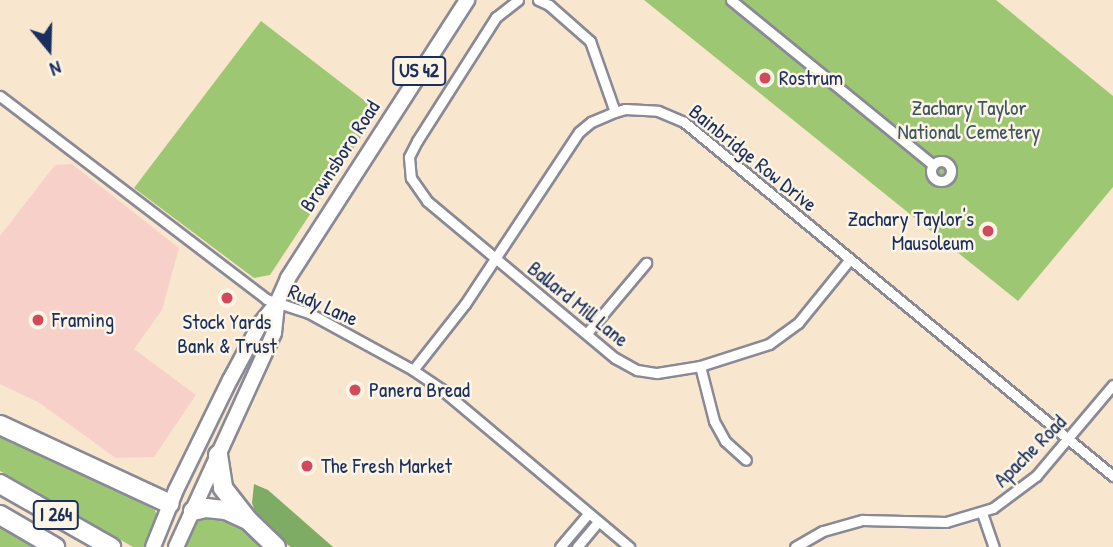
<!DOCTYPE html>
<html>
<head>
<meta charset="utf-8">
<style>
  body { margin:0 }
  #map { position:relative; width:1113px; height:547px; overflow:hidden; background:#f8e6ce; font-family:"Patrick Hand",sans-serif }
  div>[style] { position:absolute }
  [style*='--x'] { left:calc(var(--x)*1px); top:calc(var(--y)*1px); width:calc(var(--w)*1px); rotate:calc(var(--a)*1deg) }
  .built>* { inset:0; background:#f7d1c9 }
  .green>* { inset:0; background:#9ec773 }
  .forest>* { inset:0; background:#7eac65 }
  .roads { filter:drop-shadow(2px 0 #8a8a96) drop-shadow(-2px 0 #8a8a96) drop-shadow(0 2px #8a8a96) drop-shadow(0 -2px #8a8a96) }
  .street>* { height:9px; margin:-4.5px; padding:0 4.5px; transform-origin:4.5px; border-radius:4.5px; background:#fff }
  .street>.ring { margin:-4.5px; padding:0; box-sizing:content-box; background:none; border:9px solid #fff; border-radius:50% }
  .primary>* { height:14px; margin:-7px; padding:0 7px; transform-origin:7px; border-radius:7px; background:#fff }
  .highway>* { height:18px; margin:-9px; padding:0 9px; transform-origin:9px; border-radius:9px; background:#fff }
  .dots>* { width:19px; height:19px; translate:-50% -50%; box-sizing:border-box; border:4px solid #fcf5e5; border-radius:50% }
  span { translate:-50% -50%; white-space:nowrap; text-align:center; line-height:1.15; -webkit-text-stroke:5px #fcf5e5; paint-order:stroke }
  .shield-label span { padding:2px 5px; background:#fcf5e5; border:2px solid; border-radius:5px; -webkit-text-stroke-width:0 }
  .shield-label { font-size:19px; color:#1b2f5e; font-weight:700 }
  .poi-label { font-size:21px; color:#1b2f5e }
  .left { translate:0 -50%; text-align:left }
  .right { translate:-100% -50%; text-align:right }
  .park-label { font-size:21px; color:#3c5563 }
  .street-label { font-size:21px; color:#1b2f5e }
  .north { position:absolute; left:14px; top:14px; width:70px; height:70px; -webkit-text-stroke:5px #fcf5e5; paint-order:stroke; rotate:161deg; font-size:19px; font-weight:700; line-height:28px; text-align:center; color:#1b2f5e }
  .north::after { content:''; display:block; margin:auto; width:24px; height:32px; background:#1b2f5e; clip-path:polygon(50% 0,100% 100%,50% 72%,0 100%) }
</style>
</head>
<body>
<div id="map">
  <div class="built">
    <i style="clip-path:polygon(72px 164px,179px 248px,162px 310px,134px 349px,196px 395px,154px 457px,116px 458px,38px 402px,0 384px,0 236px,55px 165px)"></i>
  </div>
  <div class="green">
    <i style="clip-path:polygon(644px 0,996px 0,1113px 96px,1113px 187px,1018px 301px)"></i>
    <i style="clip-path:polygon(261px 21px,378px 111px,270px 275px,254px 278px,134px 188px)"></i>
    <i style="clip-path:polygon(0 432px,155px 510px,158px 518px,144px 547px,133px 547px,0 471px)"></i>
    <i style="clip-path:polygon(200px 515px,217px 516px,245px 528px,264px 547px,186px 547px)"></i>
    <i style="clip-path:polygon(0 527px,35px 547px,0 547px)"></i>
  </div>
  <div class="forest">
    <i style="clip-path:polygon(254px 484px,268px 490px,333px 547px,291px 547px,260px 526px,252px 503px)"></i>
  </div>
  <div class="roads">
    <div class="street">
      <i style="--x:518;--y:0;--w:28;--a:142"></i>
      <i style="--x:496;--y:17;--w:147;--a:122.5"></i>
      <i style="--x:417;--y:141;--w:18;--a:117"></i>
      <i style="--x:409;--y:157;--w:21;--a:85"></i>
      <i style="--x:411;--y:178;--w:28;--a:55"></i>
      <i style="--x:427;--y:201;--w:245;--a:39.9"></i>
      <i style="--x:615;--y:358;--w:25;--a:29"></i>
      <i style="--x:637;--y:370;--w:20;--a:9"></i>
      <i style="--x:657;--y:373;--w:44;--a:-9.2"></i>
      <i style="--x:700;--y:366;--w:72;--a:-17.7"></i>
      <i style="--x:769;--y:344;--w:36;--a:-36"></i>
      <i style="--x:798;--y:323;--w:82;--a:-50.9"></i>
      <i style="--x:538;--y:0;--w:12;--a:24"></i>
      <i style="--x:549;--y:5;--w:55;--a:41.3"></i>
      <i style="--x:590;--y:41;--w:75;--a:70.6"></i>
      <i style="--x:731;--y:0;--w:261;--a:39.2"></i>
      <i style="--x:0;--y:96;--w:335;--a:37.3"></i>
      <i style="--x:266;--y:299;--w:45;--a:18"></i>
      <i style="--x:309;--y:313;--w:119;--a:28.7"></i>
      <i style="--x:413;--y:370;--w:34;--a:34"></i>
      <i style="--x:441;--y:389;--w:246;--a:40"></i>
      <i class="ring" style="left:931px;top:161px;width:11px;height:11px"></i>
      <i style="--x:587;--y:333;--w:92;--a:-49.9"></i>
      <i style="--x:700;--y:366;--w:57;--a:75.7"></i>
      <i style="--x:714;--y:421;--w:23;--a:61"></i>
      <i style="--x:725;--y:441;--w:28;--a:42"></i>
      <i style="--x:413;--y:370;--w:84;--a:-51.8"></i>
      <i style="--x:465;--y:304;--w:206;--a:-56.5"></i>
      <i style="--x:579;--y:132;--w:16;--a:-40"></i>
      <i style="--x:591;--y:122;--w:26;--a:-23"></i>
      <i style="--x:615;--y:112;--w:10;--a:-17"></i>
      <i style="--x:625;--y:109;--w:33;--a:3"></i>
      <i style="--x:658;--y:111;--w:28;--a:23"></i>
      <i style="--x:684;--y:122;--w:556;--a:39.53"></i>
      <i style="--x:982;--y:513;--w:36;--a:71"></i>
      <i style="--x:560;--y:547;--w:43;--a:-49.7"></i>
      <i style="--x:577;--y:547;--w:33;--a:-50"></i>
      <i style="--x:795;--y:547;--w:32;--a:-30"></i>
      <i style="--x:823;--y:531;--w:41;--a:-15.8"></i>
      <i style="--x:862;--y:520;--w:84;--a:1.4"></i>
      <i style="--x:946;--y:522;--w:49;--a:-16.6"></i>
      <i style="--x:993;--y:508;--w:54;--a:-36.7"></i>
      <i style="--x:1036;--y:476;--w:119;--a:-49.8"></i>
    </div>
    <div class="primary">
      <i style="--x:153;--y:547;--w:61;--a:-68"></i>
      <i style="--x:176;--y:490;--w:123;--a:-63.9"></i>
      <i style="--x:230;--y:380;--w:64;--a:-61.8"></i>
      <i style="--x:260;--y:324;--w:26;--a:-51"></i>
      <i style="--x:176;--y:547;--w:235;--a:-65.4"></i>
      <i style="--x:274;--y:333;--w:30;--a:-84"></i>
      <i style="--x:277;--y:303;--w:27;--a:-66"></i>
      <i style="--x:288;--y:278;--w:331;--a:-57.2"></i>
    </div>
    <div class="highway">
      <i style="--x:0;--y:425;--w:187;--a:24.9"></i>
      <i style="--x:218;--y:455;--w:33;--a:81"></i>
      <i style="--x:223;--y:488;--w:41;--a:52"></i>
      <i style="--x:248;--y:520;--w:39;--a:44"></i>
      <i style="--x:0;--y:484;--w:128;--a:29.6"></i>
      <i style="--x:193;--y:511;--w:13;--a:-13"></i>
      <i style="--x:206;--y:508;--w:20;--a:6"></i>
      <i style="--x:226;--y:510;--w:21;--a:25"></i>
      <i style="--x:0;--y:515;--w:64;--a:30.2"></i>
    </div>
  </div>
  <div class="dots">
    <i style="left:765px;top:78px;background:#d1495b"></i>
    <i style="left:988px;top:231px;background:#d1495b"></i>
    <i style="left:227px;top:298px;background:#d1495b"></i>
    <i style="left:38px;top:320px;background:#d1495b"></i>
    <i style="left:355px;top:390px;background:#d1495b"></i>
    <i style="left:307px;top:466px;background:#d1495b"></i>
  </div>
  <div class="shield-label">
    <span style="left:419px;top:71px">US 42</span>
    <span style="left:56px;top:515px">I 264</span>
  </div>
  <div class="poi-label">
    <span class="left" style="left:779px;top:78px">Rostrum</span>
    <span class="right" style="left:974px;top:231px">Zachary Taylor's<br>Mausoleum</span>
    <span class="left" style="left:52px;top:320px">Framing</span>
    <span style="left:227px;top:334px">Stock Yards<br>Bank &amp; Trust</span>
    <span class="left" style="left:369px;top:390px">Panera Bread</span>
    <span class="left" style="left:321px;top:466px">The Fresh Market</span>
  </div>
  <div class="park-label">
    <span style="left:969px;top:120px">Zachary Taylor<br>National Cemetery</span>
  </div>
  <div class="street-label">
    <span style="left:340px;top:156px;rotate:-57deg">Brownsboro Road</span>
    <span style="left:753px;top:158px;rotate:39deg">Bainbridge Row Drive</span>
    <span style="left:578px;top:304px;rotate:39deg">Ballard Mill Lane</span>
    <span style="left:323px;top:305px;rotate:24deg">Rudy Lane</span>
    <span style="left:1030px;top:451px;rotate:-45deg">Apache Road</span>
  </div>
  <div class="north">N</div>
</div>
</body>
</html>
